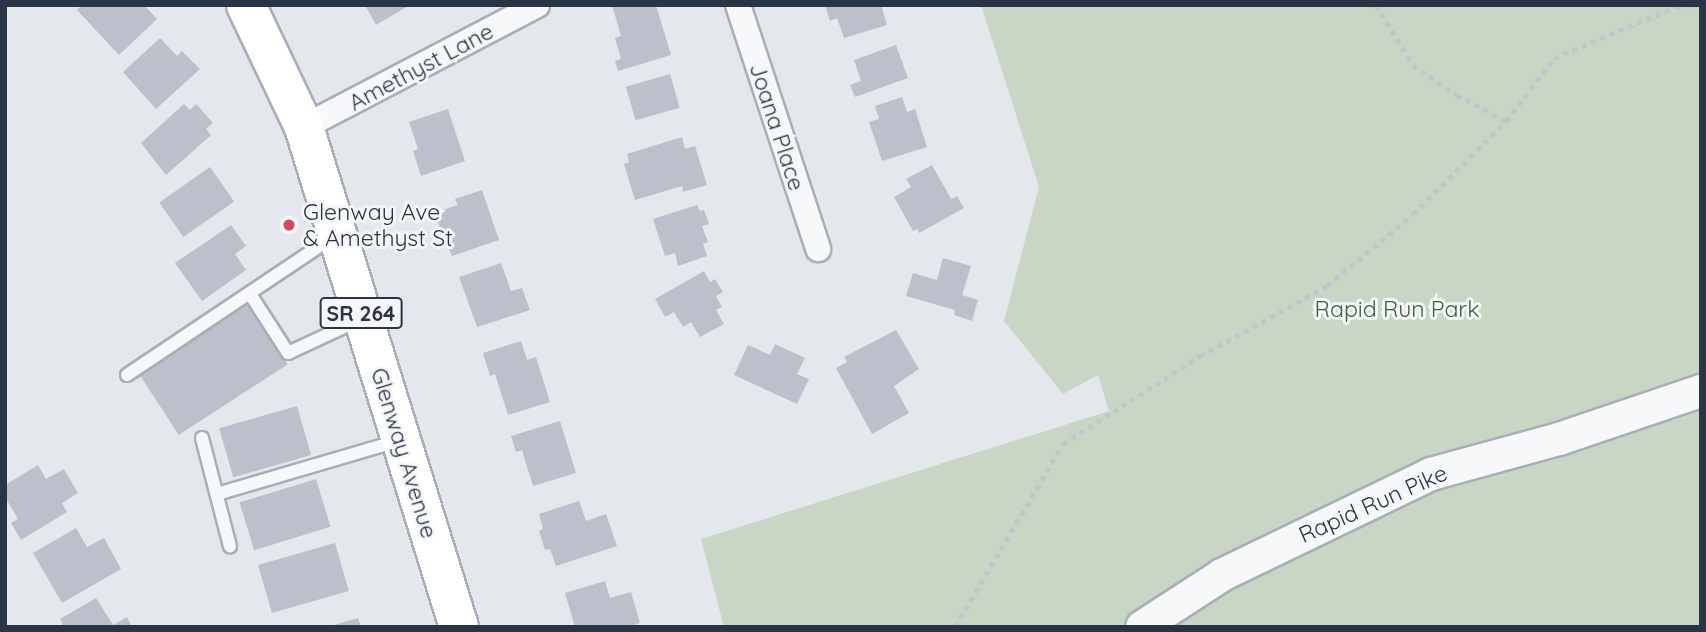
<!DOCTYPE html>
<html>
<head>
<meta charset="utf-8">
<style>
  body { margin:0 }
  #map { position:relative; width:1706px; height:632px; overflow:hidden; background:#e4e7ec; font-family:Quicksand,sans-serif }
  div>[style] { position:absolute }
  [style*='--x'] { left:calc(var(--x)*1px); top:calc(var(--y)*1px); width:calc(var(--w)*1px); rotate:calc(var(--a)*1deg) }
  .green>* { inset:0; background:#c9d6c5 }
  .building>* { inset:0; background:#bbc0ca; transform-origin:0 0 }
  .path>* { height:4.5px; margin-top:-2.25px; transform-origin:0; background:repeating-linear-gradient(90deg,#c2c5cb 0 5px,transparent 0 10px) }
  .roads { filter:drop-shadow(2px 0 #a9aeb7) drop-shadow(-2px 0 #a9aeb7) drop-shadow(0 2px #a9aeb7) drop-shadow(0 -2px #a9aeb7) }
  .service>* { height:12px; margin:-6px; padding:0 6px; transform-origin:6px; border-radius:6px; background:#f7f8fa }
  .minor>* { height:24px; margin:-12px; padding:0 12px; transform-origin:12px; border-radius:12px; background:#f7f8fa }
  .tertiary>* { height:32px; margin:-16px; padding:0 16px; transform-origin:16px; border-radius:16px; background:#f7f8fa }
  .primary>* { height:38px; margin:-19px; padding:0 19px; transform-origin:19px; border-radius:19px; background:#fff }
  .dots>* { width:19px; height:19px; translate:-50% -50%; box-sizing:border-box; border:4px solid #f4f6f9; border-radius:50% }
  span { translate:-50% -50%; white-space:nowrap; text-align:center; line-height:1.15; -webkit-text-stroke:6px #f4f6f9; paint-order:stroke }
  .shield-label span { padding:2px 5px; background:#f4f6f9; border:2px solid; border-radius:5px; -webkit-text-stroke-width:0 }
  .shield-label { font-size:21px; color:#2b3445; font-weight:700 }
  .street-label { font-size:23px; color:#2b3445 }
  .poi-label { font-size:23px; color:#2b3445 }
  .left { translate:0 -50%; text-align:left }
  .park-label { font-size:23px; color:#3f6138 }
  .frame { position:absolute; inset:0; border:7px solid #2b3445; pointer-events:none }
</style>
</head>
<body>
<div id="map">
  <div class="green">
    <i style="clip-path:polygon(981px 5px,1701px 5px,1701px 627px,724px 627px,701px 539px,1109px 411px,1098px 375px,1063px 394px,1004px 321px,1039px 187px)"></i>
  </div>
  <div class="building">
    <i style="clip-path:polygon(82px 5px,144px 5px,157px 19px,119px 55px,77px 10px)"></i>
    <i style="clip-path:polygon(365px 5px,410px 5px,376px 25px)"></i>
    <i style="clip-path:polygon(612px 5px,656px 5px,671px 55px,618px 71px,615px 61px,621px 59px,615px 38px,621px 36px)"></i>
    <i style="clip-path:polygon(825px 5px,881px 5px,887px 25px,844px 38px,837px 18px,830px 21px)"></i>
    <i style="clip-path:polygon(160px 38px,177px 56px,182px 51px,200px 69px,156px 109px,123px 72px)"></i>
    <i style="clip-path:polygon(896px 45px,908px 78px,855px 97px,850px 85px,861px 81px,854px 60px)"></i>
    <i style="left:670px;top:74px;width:35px;height:46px;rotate:74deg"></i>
    <i style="clip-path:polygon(902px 97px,907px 112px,915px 109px,927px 147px,882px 161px,869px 122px,879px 119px,875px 106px)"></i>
    <i style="clip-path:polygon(184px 104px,190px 110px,196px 104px,213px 123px,206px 129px,211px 135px,166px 175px,141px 143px)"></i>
    <i style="clip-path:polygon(448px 109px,465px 161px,421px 176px,413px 151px,418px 149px,409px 122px)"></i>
    <i style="clip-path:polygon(682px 137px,685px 149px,695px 146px,707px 185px,683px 192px,682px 186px,635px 200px,624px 164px,629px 162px,627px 154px)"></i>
    <i style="clip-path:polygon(932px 165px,950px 197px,952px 199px,957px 196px,964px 208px,919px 233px,917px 229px,913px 231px,894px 197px,911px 187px,906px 179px)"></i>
    <i style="left:210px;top:167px;width:42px;height:62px;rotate:55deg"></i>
    <i style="clip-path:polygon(482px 190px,499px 240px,452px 256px,434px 213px,458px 205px,455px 199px)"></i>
    <i style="clip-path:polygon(697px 205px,700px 211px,704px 210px,709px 224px,702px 226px,708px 242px,703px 244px,707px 256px,678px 266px,675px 253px,665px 256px,653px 219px)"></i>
    <i style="clip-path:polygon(231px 225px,246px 246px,235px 254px,246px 270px,202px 301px,175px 263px)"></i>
    <i style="clip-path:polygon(943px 258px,971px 266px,962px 295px,978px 300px,972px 321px,954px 315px,955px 310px,906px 296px,913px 273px,937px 280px)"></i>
    <i style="clip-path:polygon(501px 263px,511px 291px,522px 288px,530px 310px,477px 327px,459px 277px)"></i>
    <i style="clip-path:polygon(704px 271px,710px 282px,715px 279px,723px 292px,716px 296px,722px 307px,716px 310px,724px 324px,700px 337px,691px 322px,683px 327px,674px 312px,665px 317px,655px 299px)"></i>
    <i style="left:248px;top:303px;width:73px;height:130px;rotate:57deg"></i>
    <i style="clip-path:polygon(896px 330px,919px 369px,894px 386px,909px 413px,872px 434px,836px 368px,847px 362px,844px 357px)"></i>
    <i style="clip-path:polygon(521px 341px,527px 360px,536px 357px,550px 402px,508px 415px,495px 374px,490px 376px,483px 353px)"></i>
    <i style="clip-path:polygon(775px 344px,805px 358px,797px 374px,809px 379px,797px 404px,734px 375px,748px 345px,770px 355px)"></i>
    <i style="left:297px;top:406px;width:51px;height:81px;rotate:74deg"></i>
    <i style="clip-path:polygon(560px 421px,576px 473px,533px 486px,522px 450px,516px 452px,511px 436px)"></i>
    <i style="clip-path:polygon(38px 465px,46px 479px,64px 469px,78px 493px,62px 503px,67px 512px,21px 540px,11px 523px,18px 519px,5px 497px,5px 485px)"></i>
    <i style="left:316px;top:479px;width:50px;height:80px;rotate:73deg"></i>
    <i style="clip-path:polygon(579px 501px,586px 521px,606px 514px,617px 546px,556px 566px,550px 549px,545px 550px,539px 531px,543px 529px,539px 514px)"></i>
    <i style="clip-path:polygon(76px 528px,87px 547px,104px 538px,121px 569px,62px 603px,33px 553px)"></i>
    <i style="left:335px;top:543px;width:50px;height:80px;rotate:74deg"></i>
    <i style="clip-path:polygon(605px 581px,610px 598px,631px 592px,640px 623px,627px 627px,575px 627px,565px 593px)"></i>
    <i style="clip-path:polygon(96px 598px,113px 625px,127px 617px,132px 627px,64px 627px,60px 619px)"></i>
    <i style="clip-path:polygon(358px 618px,361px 627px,331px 627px,331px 626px)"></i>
  </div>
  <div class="path">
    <i style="--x:1376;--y:5;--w:70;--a:58.3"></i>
    <i style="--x:1413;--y:65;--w:53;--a:34.3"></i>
    <i style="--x:1457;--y:95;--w:55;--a:28"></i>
    <i style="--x:955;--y:627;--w:212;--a:-59.5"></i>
    <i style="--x:1063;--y:444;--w:163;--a:-32.7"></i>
    <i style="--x:1200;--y:356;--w:145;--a:-28.9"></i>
    <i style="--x:1327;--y:286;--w:112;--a:-39.9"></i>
    <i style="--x:1413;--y:214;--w:132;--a:-45"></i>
    <i style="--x:1506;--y:121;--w:79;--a:-52.7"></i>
    <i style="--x:1554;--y:58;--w:131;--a:-22.9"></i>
    <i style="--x:1675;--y:7;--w:23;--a:-5"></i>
  </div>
  <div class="roads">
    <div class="service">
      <i style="--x:250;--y:294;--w:70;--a:57.2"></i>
      <i style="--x:288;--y:353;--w:78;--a:-24.9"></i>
      <i style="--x:127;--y:375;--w:248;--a:-33.8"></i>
      <i style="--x:202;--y:438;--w:112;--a:75.5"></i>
      <i style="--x:217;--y:494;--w:188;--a:-16.4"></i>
    </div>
    <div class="minor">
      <i style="--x:738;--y:5;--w:257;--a:71.8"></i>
      <i style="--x:304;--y:127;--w:263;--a:-27.6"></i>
    </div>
    <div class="tertiary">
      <i style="--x:1142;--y:627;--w:95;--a:-33"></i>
      <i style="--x:1222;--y:575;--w:232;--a:-25.8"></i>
      <i style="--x:1431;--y:474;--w:133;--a:-15.3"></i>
      <i style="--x:1559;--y:439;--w:150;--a:-18.7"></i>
    </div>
    <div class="primary">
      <i style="--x:246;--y:5;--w:135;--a:64.6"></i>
      <i style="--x:304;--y:127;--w:523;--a:72.78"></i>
    </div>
  </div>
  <div class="dots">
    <i style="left:289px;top:225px;background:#d1495b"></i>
  </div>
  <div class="shield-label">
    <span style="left:361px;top:313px">SR 264</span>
  </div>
  <div class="street-label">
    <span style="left:421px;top:67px;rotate:-28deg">Amethyst Lane</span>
    <span style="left:777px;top:127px;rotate:72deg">Joana Place</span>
    <span style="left:404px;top:453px;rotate:73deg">Glenway Avenue</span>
    <span style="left:1373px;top:504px;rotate:-24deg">Rapid Run Pike</span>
  </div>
  <div class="poi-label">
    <span class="left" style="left:303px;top:225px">Glenway Ave<br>&amp; Amethyst St</span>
  </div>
  <div class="park-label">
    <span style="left:1397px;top:309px">Rapid Run Park</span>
  </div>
  <div class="frame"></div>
</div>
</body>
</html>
